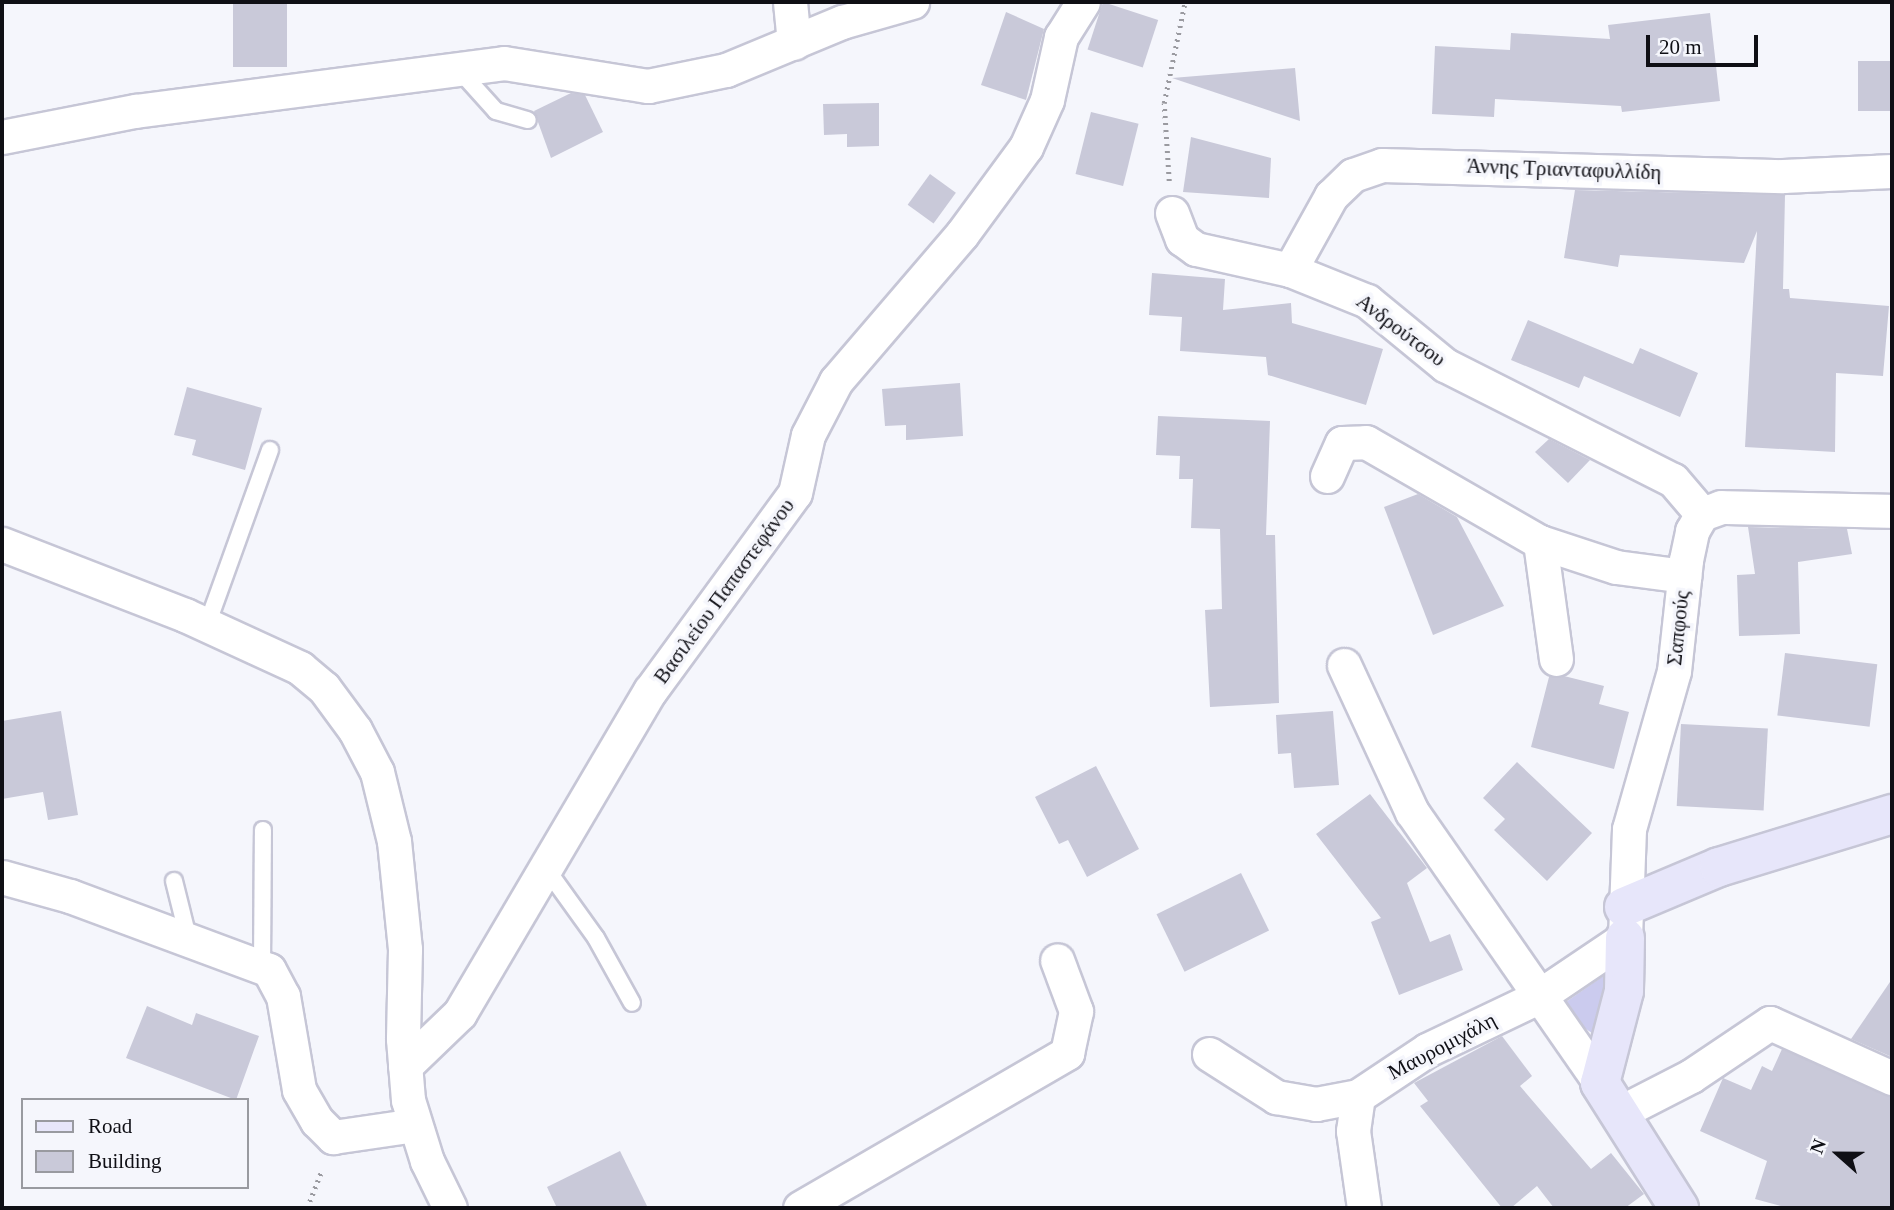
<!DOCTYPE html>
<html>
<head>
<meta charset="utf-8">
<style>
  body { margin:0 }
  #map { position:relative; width:1894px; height:1210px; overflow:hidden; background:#f5f6fc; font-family:"Times New Roman",serif }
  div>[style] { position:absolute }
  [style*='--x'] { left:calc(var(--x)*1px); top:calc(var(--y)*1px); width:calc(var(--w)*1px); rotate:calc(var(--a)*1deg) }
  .green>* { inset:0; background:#cbcbee }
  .building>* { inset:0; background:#c9c9d9; transform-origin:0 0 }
  .path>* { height:4.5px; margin-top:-2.25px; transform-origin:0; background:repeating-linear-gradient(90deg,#9a9aa0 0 2px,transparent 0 7px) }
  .roads { filter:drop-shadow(2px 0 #c6c6d6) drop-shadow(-2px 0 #c6c6d6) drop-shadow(0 2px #c6c6d6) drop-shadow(0 -2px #c6c6d6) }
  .lane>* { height:16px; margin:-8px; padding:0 8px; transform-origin:8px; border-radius:8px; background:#fff }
  .street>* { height:33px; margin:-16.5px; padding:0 16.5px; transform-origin:16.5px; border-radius:16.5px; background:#fff }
  .secondary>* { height:38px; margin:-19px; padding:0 19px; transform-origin:19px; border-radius:19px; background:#e7e6fa }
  span { translate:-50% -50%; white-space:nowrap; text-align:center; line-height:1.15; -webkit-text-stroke:7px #f5f6fc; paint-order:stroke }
  .street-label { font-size:21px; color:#0f0f15 }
  .frame { position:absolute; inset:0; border:4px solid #0f0f15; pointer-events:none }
  .legend { position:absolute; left:21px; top:1098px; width:228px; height:91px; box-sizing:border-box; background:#f5f6fc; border:2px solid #999aa0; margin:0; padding:9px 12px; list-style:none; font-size:21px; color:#0f0f15 }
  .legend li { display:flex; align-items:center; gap:14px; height:35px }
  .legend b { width:35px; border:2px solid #999aa0 }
  .north { position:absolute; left:1803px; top:1119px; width:70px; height:70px; -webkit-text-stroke:5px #f5f6fc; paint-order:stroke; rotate:291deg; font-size:19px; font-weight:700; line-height:28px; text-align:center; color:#0f0f15 }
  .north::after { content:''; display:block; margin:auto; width:24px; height:32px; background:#0f0f15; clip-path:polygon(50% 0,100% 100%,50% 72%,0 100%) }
  .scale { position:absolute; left:1646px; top:35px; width:112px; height:32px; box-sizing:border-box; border:4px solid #0f0f15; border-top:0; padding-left:9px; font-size:21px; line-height:24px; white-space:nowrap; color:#0f0f15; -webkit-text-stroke:5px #f5f6fc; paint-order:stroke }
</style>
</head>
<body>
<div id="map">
  <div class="green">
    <i style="clip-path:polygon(1602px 977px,1607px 977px,1599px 1038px,1576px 1022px,1563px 1004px)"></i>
  </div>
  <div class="building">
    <i style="left:233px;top:2px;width:54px;height:65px"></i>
    <i style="left:1103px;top:2px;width:58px;height:50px;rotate:18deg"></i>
    <i style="clip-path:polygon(1006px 12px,1044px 29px,1026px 100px,981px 85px)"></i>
    <i style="clip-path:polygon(1710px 13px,1720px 101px,1622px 112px,1621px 106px,1495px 99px,1494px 117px,1432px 114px,1435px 46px,1510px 50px,1511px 33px,1610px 39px,1608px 25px)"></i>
    <i style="left:1892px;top:61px;width:50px;height:34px;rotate:90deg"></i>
    <i style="clip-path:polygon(1295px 68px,1300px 121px,1172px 78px)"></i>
    <i style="clip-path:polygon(571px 93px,585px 95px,603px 132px,551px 158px,534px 111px)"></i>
    <i style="clip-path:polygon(879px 103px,879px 146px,847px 147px,847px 134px,824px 135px,823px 104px)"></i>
    <i style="left:1091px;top:112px;width:49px;height:64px;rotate:14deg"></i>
    <i style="clip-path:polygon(1191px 137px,1271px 158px,1269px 198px,1183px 192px)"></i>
    <i style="left:930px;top:174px;width:32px;height:38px;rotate:36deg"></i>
    <i style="clip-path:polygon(1575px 190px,1785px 195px,1783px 289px,1789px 289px,1790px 298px,1889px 306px,1883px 376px,1836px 373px,1835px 452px,1745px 447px,1757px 231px,1744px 263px,1620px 255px,1618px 267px,1564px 258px)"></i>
    <i style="clip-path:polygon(1152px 273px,1225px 279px,1223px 310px,1291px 303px,1292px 323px,1383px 349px,1366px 405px,1268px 375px,1266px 357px,1180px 351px,1182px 317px,1149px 315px)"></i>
    <i style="clip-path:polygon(1528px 320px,1633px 364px,1640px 348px,1698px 373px,1680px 417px,1584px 376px,1579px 388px,1511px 360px)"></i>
    <i style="clip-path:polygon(960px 383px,963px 436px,906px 440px,906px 425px,885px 426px,882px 389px)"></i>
    <i style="clip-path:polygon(187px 387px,262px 408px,245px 470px,192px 455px,196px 440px,174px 435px)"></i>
    <i style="clip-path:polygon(1158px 416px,1270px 421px,1266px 535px,1275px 535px,1279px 703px,1210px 707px,1205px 610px,1222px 609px,1220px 529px,1191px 528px,1193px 479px,1179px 479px,1180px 456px,1156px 455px)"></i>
    <i style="clip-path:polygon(1549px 439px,1590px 460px,1568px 483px,1535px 452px)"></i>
    <i style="clip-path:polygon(1418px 494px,1457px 517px,1504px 606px,1433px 635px,1384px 507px)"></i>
    <i style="clip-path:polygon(1748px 527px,1847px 529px,1852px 554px,1798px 562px,1800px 634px,1739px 636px,1737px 575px,1755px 574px)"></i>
    <i style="left:1785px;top:653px;width:93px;height:63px;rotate:7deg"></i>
    <i style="clip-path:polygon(1564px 676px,1604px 686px,1599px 704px,1629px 712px,1614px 769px,1531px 747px,1549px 677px)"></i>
    <i style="clip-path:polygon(61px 711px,78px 815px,48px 820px,43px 792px,2px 799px,2px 721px)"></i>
    <i style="clip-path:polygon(1333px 711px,1339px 785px,1294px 788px,1291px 753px,1278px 754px,1276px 715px)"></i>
    <i style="left:1681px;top:724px;width:87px;height:82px;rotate:3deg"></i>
    <i style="clip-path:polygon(1517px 762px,1592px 833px,1547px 881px,1494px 830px,1505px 819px,1483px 798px)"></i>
    <i style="clip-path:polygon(1096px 766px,1139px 849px,1087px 877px,1068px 840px,1059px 844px,1035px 797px)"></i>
    <i style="clip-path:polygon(1370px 794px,1427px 868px,1407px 883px,1430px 942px,1450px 934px,1463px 970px,1399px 995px,1371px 922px,1381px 918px,1316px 834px)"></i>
    <i style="left:1241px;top:873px;width:64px;height:94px;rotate:64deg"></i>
    <i style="clip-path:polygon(1892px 979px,1892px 1057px,1851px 1039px)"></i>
    <i style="clip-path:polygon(147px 1006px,192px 1025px,196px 1013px,259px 1036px,236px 1100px,126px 1058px)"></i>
    <i style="clip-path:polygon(1502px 1036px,1532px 1076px,1520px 1086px,1591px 1169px,1611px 1153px,1644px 1194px,1625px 1208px,1554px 1208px,1537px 1186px,1511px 1208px,1502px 1208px,1420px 1106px,1428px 1101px,1414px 1083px)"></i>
    <i style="clip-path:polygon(1782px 1049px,1892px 1097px,1892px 1208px,1788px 1208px,1755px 1199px,1767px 1161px,1700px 1131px,1723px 1078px,1751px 1090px,1762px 1066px,1772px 1071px)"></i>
    <i style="clip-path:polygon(620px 1151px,648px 1208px,557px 1208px,547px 1187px)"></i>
  </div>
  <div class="path">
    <i style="--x:1169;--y:181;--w:78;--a:-93.7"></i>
    <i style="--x:1164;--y:103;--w:103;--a:-78.3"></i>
    <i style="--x:307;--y:1208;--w:41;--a:-68.5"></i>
  </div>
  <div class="roads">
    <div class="lane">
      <i style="--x:459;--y:70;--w:55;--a:47.9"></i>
      <i style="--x:496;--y:111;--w:33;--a:16"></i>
      <i style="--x:207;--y:625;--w:186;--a:-70.2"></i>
      <i style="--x:545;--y:867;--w:87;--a:54.3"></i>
      <i style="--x:596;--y:938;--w:74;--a:61"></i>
      <i style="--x:174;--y:881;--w:62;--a:76"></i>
      <i style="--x:262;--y:966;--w:136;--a:-89.6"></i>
    </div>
    <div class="street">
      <i style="--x:790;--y:2;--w:41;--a:84.4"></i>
      <i style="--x:2;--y:137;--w:136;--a:-11.1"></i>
      <i style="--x:135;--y:111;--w:372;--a:-7.4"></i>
      <i style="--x:504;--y:63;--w:146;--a:9.1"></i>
      <i style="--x:648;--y:86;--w:80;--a:-11.6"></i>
      <i style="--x:726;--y:70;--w:126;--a:-22.5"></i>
      <i style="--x:842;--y:22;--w:73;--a:-15.9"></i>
      <i style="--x:1172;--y:213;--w:28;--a:69"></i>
      <i style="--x:1182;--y:239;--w:17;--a:36"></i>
      <i style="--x:1196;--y:249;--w:96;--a:12.6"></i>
      <i style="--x:1290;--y:270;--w:83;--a:21.9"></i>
      <i style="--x:1367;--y:301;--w:101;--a:39.4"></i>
      <i style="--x:1445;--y:365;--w:255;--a:26.8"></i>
      <i style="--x:1673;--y:480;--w:45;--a:49.5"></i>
      <i style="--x:1290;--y:270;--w:85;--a:-61"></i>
      <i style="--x:1331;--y:196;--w:30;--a:-44"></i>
      <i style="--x:1353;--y:175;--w:31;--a:-19"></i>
      <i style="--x:1382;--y:165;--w:401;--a:1.6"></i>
      <i style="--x:1783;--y:176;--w:109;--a:-2.6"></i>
      <i style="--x:1327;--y:476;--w:36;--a:-66"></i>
      <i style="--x:1342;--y:443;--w:24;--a:-2"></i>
      <i style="--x:1366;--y:442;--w:201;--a:29.9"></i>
      <i style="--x:1540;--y:542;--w:80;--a:18.2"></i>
      <i style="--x:1616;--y:567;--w:69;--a:7.5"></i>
      <i style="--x:1540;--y:542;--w:118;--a:82.2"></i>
      <i style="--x:2;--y:544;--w:196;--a:21.2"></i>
      <i style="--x:185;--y:615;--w:127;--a:24.7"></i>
      <i style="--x:300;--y:668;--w:31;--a:40"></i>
      <i style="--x:324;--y:688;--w:52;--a:53.6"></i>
      <i style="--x:355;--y:730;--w:47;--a:62.4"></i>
      <i style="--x:377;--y:772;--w:71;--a:76.2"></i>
      <i style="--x:394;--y:841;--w:109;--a:84.2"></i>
      <i style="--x:405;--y:949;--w:90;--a:91.3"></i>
      <i style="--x:403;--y:1039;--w:61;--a:85.3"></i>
      <i style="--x:408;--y:1100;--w:64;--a:72.7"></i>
      <i style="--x:427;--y:1161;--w:52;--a:63.9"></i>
      <i style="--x:1344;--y:665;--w:162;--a:65.2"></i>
      <i style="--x:1412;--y:812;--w:330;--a:55.2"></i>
      <i style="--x:2;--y:877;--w:71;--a:15.6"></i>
      <i style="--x:70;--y:896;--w:212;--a:20.4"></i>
      <i style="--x:269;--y:970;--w:30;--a:62"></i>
      <i style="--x:283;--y:996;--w:95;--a:80.3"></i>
      <i style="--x:299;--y:1090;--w:36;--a:60"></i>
      <i style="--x:317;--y:1121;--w:23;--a:45"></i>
      <i style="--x:333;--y:1137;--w:83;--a:-8.3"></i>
      <i style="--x:1209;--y:1054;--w:80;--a:32.7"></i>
      <i style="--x:1276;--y:1097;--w:41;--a:9.9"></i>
      <i style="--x:1316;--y:1104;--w:43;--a:-10.8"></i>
      <i style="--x:405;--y:1066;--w:76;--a:-43.9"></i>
      <i style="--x:460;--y:1013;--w:374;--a:-59.5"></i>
      <i style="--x:650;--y:691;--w:245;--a:-53.8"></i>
      <i style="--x:795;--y:493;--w:59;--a:-77.4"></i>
      <i style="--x:808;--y:435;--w:61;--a:-62.6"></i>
      <i style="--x:836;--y:381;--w:194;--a:-49.4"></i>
      <i style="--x:962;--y:234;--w:108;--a:-53.7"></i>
      <i style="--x:1026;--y:147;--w:51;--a:-65.9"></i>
      <i style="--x:1047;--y:100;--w:65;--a:-77.5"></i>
      <i style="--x:1061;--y:37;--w:41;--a:-57.8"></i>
      <i style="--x:1619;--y:1113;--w:81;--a:-27.2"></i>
      <i style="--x:1691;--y:1076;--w:95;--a:-33.9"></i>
      <i style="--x:1770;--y:1023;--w:134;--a:24.3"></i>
      <i style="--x:800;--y:1208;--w:309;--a:-30.1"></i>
      <i style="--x:1067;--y:1053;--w:43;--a:-77.9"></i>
      <i style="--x:1076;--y:1011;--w:54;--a:-110.4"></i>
      <i style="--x:1364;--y:1208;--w:78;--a:-98.1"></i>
      <i style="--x:1353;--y:1131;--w:35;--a:-82"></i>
      <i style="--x:1358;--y:1096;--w:83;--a:-33.7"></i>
      <i style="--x:1427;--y:1050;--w:121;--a:-25.5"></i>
      <i style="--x:1536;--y:998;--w:107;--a:-34"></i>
      <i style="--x:1625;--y:938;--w:109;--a:-87.9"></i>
      <i style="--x:1629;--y:829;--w:164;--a:-74.1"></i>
      <i style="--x:1674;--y:671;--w:112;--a:-83.8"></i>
      <i style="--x:1686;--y:560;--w:30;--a:-78"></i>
      <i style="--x:1692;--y:531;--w:20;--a:-60"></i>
      <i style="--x:1702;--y:514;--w:20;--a:-20"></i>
      <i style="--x:1721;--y:507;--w:171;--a:1.3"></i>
    </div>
    <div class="secondary">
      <i style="--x:1624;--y:907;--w:103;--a:-22.8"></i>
      <i style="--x:1719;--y:867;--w:181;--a:-17"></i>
      <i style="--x:1625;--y:938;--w:53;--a:91.1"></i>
      <i style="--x:1624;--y:991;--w:95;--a:104.6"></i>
      <i style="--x:1600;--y:1083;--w:148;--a:57.7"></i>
    </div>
  </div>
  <div class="street-label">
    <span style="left:1564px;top:169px;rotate:2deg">Άννης Τριανταφυλλίδη</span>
    <span style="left:1401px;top:330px;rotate:37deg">Ανδρούτσου</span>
    <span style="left:724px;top:591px;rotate:-54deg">Βασιλείου Παπαστεφάνου</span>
    <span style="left:1678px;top:628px;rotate:-84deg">Σαπφούς</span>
    <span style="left:1442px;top:1046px;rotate:-28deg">Μαυρομιχάλη</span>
  </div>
  <div class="frame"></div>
  <ul class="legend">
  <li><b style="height:9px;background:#e7e6fa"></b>Road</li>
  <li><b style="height:19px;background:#c9c9d9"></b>Building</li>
  </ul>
  <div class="north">N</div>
  <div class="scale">20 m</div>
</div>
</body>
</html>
